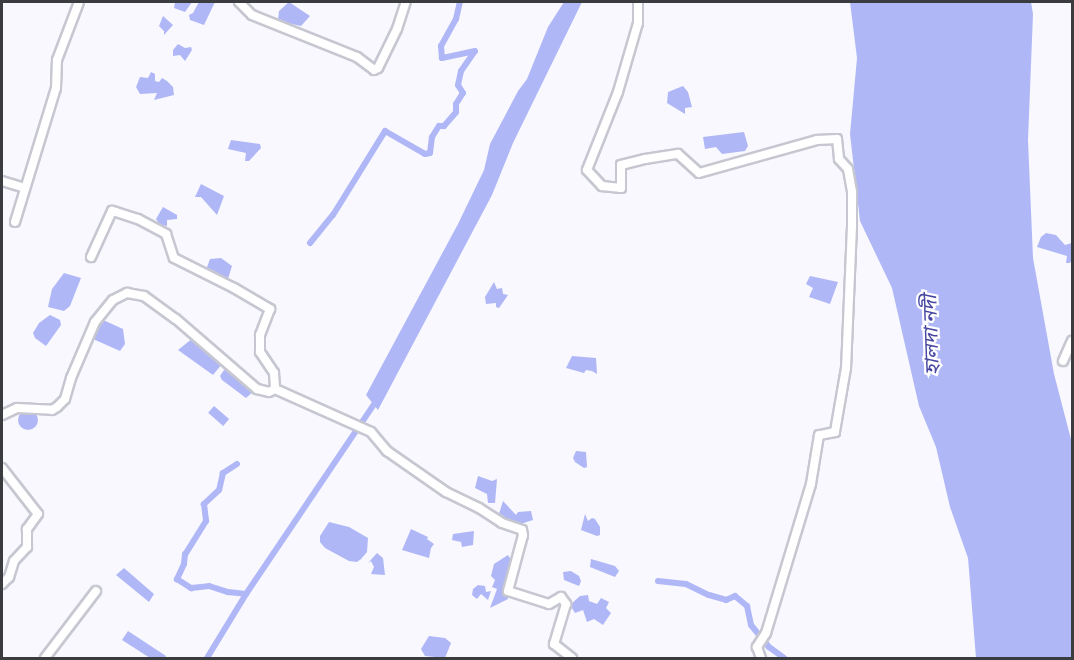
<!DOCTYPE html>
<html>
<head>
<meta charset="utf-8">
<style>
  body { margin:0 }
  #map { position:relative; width:1074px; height:660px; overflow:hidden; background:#f8f8fe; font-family:"Public Sans","Noto Sans Bengali",sans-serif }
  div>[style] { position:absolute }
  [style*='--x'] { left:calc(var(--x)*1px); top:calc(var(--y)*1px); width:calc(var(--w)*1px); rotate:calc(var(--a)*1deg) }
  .water>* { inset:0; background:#b0b7f7; transform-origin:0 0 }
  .round { border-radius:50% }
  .canal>* { height:6px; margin:-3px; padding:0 3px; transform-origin:3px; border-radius:3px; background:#b0b7f7 }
  .roads { filter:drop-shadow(2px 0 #c6c7d0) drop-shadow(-2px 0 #c6c7d0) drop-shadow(0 2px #c6c7d0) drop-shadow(0 -2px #c6c7d0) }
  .minor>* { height:8px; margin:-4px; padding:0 4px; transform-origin:4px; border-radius:4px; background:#fff }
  span { translate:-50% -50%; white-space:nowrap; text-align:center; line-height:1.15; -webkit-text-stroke:4.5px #fff; paint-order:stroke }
  .water-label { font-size:20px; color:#4645a0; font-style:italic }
  .frame { position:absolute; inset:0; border:3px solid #3b3c40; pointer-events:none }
</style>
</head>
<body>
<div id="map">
  <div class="water">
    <i style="clip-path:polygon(175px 2px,180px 3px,192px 2px,185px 12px,174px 8px)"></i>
    <i style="clip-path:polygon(199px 2px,215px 2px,204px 25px,190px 20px,189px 15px,193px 13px)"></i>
    <i style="clip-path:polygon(289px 2px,310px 16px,301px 26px,278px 21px,279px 11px)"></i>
    <i style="clip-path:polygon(564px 2px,582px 2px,513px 143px,492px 195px,378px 410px,366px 395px,458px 224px,484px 170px,490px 144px,518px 91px,527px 79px,548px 27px)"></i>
    <i style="clip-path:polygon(850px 2px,1031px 2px,1033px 14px,1028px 140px,1033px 258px,1054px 374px,1072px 443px,1072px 658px,976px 658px,968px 558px,950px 507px,936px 447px,919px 406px,892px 288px,860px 221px,850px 134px,857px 58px)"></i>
    <i style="clip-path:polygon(163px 16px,173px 25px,164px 35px,164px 31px,159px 26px)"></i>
    <i style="clip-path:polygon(178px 44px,185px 48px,191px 47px,192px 50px,185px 61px,180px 55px,173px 56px,173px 50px)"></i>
    <i style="clip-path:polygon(151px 72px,155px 74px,155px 81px,159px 82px,162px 78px,167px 81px,173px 87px,174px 95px,154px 100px,157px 93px,140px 94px,136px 87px,140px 77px,148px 78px)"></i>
    <i style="clip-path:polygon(683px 86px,688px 92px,692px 107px,685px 108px,685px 114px,667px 103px,668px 92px)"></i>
    <i style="clip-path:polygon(744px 132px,748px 146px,745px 151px,722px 154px,716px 147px,705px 149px,703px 137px)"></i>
    <i style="clip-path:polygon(231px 140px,260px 144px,261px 148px,249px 161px,245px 161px,246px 153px,228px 149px)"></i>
    <i style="clip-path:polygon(201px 184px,224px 196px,217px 215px,201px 197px,195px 197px)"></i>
    <i style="clip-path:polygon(163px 207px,177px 215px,177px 219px,167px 220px,167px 226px,160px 225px,156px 219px)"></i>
    <i style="clip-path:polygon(1046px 233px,1056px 235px,1065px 245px,1072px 243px,1072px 259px,1070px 263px,1066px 263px,1067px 256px,1037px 247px,1041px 237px)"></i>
    <i style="clip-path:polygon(221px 258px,232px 266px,227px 282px,206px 270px,210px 259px)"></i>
    <i style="clip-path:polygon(64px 273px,81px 278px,70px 306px,64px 311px,48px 307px,52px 289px)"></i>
    <i style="clip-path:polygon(810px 276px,838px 282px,830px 304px,809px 297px,813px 288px,806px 284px)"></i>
    <i style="clip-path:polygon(494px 282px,497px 289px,502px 288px,503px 294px,508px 295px,499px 308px,496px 307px,496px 303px,486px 304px,485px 297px)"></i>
    <i style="clip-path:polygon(50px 315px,60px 320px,61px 325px,46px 346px,35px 338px,33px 333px,39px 323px)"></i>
    <i style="clip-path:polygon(101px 319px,123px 329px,125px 344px,120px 351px,93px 339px)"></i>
    <i style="clip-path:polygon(193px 338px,222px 364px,213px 375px,178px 350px)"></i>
    <i style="clip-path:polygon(572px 356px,596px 358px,597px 374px,592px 371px,586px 370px,584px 373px,566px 368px)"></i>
    <i style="clip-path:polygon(224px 370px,230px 371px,254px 391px,246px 398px,222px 380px,220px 376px)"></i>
    <i style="left:214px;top:406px;width:20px;height:9px;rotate:41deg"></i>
    <i class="round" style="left:18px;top:410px;width:20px;height:20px"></i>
    <i style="clip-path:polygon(576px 451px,586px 452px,587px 467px,584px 468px,575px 462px,573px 458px)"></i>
    <i style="clip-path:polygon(478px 476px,492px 481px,497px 479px,495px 503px,488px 503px,487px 494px,475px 488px)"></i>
    <i style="clip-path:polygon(503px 501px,516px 515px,518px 512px,531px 511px,533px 520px,514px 526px,515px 522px,498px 517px)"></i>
    <i style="clip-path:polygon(585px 514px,588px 521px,592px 518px,595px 519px,600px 527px,600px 535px,597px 536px,581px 530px)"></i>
    <i style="clip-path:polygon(329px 522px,349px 527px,368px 538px,367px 552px,361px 559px,357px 562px,349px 561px,325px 548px,320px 542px,320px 536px)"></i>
    <i style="clip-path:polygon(411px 529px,428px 537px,427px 539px,434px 544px,431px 548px,429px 558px,402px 550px)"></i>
    <i style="clip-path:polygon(474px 531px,473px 545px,462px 547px,461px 542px,452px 540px,453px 534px)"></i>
    <i style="clip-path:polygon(377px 553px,383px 558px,385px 575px,371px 574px,374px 567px,371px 561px,368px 563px)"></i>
    <i style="clip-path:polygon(508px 555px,513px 563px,506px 590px,503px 592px,508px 594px,508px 599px,490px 608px,497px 589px,492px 587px,495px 580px,491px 576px,494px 564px)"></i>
    <i style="clip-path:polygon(591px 559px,615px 566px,619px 571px,615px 577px,590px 567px)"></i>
    <i style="clip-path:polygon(124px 568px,154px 594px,149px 602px,116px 575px)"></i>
    <i style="clip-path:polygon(571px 571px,579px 576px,581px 581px,579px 586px,564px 580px,563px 572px)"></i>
    <i style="clip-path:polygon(478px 585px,485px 586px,486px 592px,491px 591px,488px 600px,481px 594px,477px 599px,472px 595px,473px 589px)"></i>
    <i style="clip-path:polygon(588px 595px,589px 601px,597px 604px,601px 598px,609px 602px,606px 608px,611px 613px,603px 625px,594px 619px,587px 622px,583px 610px,575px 613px,570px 605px,580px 596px)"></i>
    <i style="clip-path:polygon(128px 631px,166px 656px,165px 658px,150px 658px,122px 640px)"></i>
    <i style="clip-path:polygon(429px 636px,445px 638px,451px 643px,445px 658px,425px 656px,421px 649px)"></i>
  </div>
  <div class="canal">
    <i style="--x:310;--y:243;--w:36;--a:-51"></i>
    <i style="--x:333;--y:215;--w:99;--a:-58.2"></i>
    <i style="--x:385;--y:131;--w:46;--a:29.9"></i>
    <i style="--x:425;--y:154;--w:5;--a:-11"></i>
    <i style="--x:430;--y:153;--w:16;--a:-83"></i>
    <i style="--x:432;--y:137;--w:13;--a:-58"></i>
    <i style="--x:439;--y:126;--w:5;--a:0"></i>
    <i style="--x:444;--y:126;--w:18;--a:-49"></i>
    <i style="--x:456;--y:112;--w:8;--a:-90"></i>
    <i style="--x:456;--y:104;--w:13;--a:-58"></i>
    <i style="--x:463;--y:93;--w:9;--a:-122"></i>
    <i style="--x:458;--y:85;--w:14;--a:-78"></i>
    <i style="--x:461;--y:71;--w:24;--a:-55"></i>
    <i style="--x:475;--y:51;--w:34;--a:168"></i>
    <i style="--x:442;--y:58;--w:12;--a:-95"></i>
    <i style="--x:441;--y:46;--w:31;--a:-61"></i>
    <i style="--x:456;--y:19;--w:17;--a:-77"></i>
    <i style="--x:237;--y:464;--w:17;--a:147"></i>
    <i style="--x:223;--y:473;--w:17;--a:103"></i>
    <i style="--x:219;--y:490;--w:21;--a:137"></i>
    <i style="--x:204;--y:504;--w:17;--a:83"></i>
    <i style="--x:206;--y:521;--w:39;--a:122"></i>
    <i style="--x:185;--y:554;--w:10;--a:96"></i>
    <i style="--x:184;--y:564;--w:17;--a:115"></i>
    <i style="--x:177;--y:579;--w:17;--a:33"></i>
    <i style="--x:191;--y:588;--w:18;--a:-6"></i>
    <i style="--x:209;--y:586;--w:20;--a:18"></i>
    <i style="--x:228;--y:592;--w:18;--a:6"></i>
    <i style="--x:658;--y:581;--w:28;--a:6"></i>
    <i style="--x:686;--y:584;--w:25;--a:26"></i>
    <i style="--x:709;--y:595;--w:18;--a:16"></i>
    <i style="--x:726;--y:600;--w:10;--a:-24"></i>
    <i style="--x:735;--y:596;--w:16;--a:40"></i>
    <i style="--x:747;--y:606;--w:19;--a:78"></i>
    <i style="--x:751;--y:625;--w:28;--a:51"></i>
    <i style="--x:769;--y:647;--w:19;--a:36"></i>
    <i style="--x:207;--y:658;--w:75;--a:-58.6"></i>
    <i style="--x:246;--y:594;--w:236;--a:-56"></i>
  </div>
  <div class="roads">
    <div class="minor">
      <i style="--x:239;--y:2;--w:18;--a:45"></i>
      <i style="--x:252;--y:15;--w:113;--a:21.8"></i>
      <i style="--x:357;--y:57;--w:21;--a:37"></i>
      <i style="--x:374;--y:70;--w:4;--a:-27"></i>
      <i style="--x:378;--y:68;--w:43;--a:-64"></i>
      <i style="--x:397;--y:29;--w:28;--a:-72"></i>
      <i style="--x:638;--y:2;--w:21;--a:90"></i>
      <i style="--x:638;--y:23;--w:72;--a:106.2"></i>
      <i style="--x:618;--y:92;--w:84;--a:111.7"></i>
      <i style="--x:587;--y:170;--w:22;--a:47"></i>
      <i style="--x:602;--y:186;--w:19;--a:6"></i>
      <i style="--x:621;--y:188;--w:23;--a:-90"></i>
      <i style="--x:621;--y:165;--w:25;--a:-14"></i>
      <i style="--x:645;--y:159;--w:33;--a:-9"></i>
      <i style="--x:678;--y:154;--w:28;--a:42"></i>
      <i style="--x:699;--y:173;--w:123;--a:-15.6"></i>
      <i style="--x:817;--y:140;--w:20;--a:-3"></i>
      <i style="--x:837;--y:139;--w:20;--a:84"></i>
      <i style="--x:839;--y:159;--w:13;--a:48"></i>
      <i style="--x:848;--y:169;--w:23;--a:80"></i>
      <i style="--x:852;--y:192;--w:34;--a:90"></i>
      <i style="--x:852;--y:226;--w:142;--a:92.4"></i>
      <i style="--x:846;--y:368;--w:65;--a:99.8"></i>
      <i style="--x:835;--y:432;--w:16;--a:169"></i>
      <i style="--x:819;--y:435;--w:50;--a:99.3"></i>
      <i style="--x:811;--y:484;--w:156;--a:106.8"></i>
      <i style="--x:766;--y:633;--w:17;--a:123"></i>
      <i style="--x:757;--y:647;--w:12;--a:70"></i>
      <i style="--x:2;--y:181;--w:24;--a:17"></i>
      <i style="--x:15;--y:222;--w:140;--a:-73"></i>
      <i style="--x:56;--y:88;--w:28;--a:-88"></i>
      <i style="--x:57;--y:60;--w:62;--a:-69.2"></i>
      <i style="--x:91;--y:257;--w:51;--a:-65.5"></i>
      <i style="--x:112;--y:211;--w:4;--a:14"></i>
      <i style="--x:116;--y:212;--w:23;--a:18"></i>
      <i style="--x:138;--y:219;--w:32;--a:28"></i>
      <i style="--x:166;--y:234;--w:25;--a:72"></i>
      <i style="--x:174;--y:258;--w:67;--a:26.6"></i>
      <i style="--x:234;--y:288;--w:42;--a:30.3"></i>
      <i style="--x:270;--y:309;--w:28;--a:111"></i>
      <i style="--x:260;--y:335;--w:17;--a:90"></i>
      <i style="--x:260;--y:352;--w:25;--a:56"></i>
      <i style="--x:274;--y:373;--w:16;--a:86"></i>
      <i style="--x:275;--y:389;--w:105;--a:24.1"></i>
      <i style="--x:371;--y:432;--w:25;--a:50"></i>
      <i style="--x:387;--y:451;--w:72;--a:34.8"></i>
      <i style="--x:446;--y:492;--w:37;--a:26"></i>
      <i style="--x:479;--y:508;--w:27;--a:33"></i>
      <i style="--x:502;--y:523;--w:21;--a:19"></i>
      <i style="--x:522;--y:530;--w:5;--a:79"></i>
      <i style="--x:523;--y:535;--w:58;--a:105"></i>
      <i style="--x:508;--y:591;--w:43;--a:17.6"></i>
      <i style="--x:549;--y:604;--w:14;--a:-30"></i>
      <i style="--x:561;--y:597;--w:9;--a:54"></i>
      <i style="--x:566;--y:604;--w:42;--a:106.7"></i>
      <i style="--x:554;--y:644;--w:23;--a:38"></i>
      <i style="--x:1063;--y:361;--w:22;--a:-66"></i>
      <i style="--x:2;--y:415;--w:17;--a:-25"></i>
      <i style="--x:17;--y:408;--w:35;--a:3"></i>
      <i style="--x:52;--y:410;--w:6;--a:-31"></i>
      <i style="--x:57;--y:407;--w:11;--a:-45"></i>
      <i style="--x:65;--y:399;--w:22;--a:-74"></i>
      <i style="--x:71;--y:378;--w:61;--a:-66.8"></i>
      <i style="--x:95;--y:322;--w:28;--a:-51"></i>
      <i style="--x:113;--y:300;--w:16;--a:-27"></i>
      <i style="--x:127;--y:293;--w:17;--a:10"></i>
      <i style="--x:144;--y:296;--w:39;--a:36"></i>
      <i style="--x:176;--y:319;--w:107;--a:40.8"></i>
      <i style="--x:257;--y:389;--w:12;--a:14"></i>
      <i style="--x:269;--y:392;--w:7;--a:-27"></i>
      <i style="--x:2;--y:468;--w:58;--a:52"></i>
      <i style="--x:38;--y:514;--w:19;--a:126"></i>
      <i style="--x:27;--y:529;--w:18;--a:90"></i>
      <i style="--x:27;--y:547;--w:19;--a:133"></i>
      <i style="--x:14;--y:561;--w:17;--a:107"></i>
      <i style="--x:9;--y:577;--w:10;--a:135"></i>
      <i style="--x:45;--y:658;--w:84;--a:-52.7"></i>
    </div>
  </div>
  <div class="water-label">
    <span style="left:931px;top:335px;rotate:-92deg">হালদা নদী</span>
  </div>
  <div class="frame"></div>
</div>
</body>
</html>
